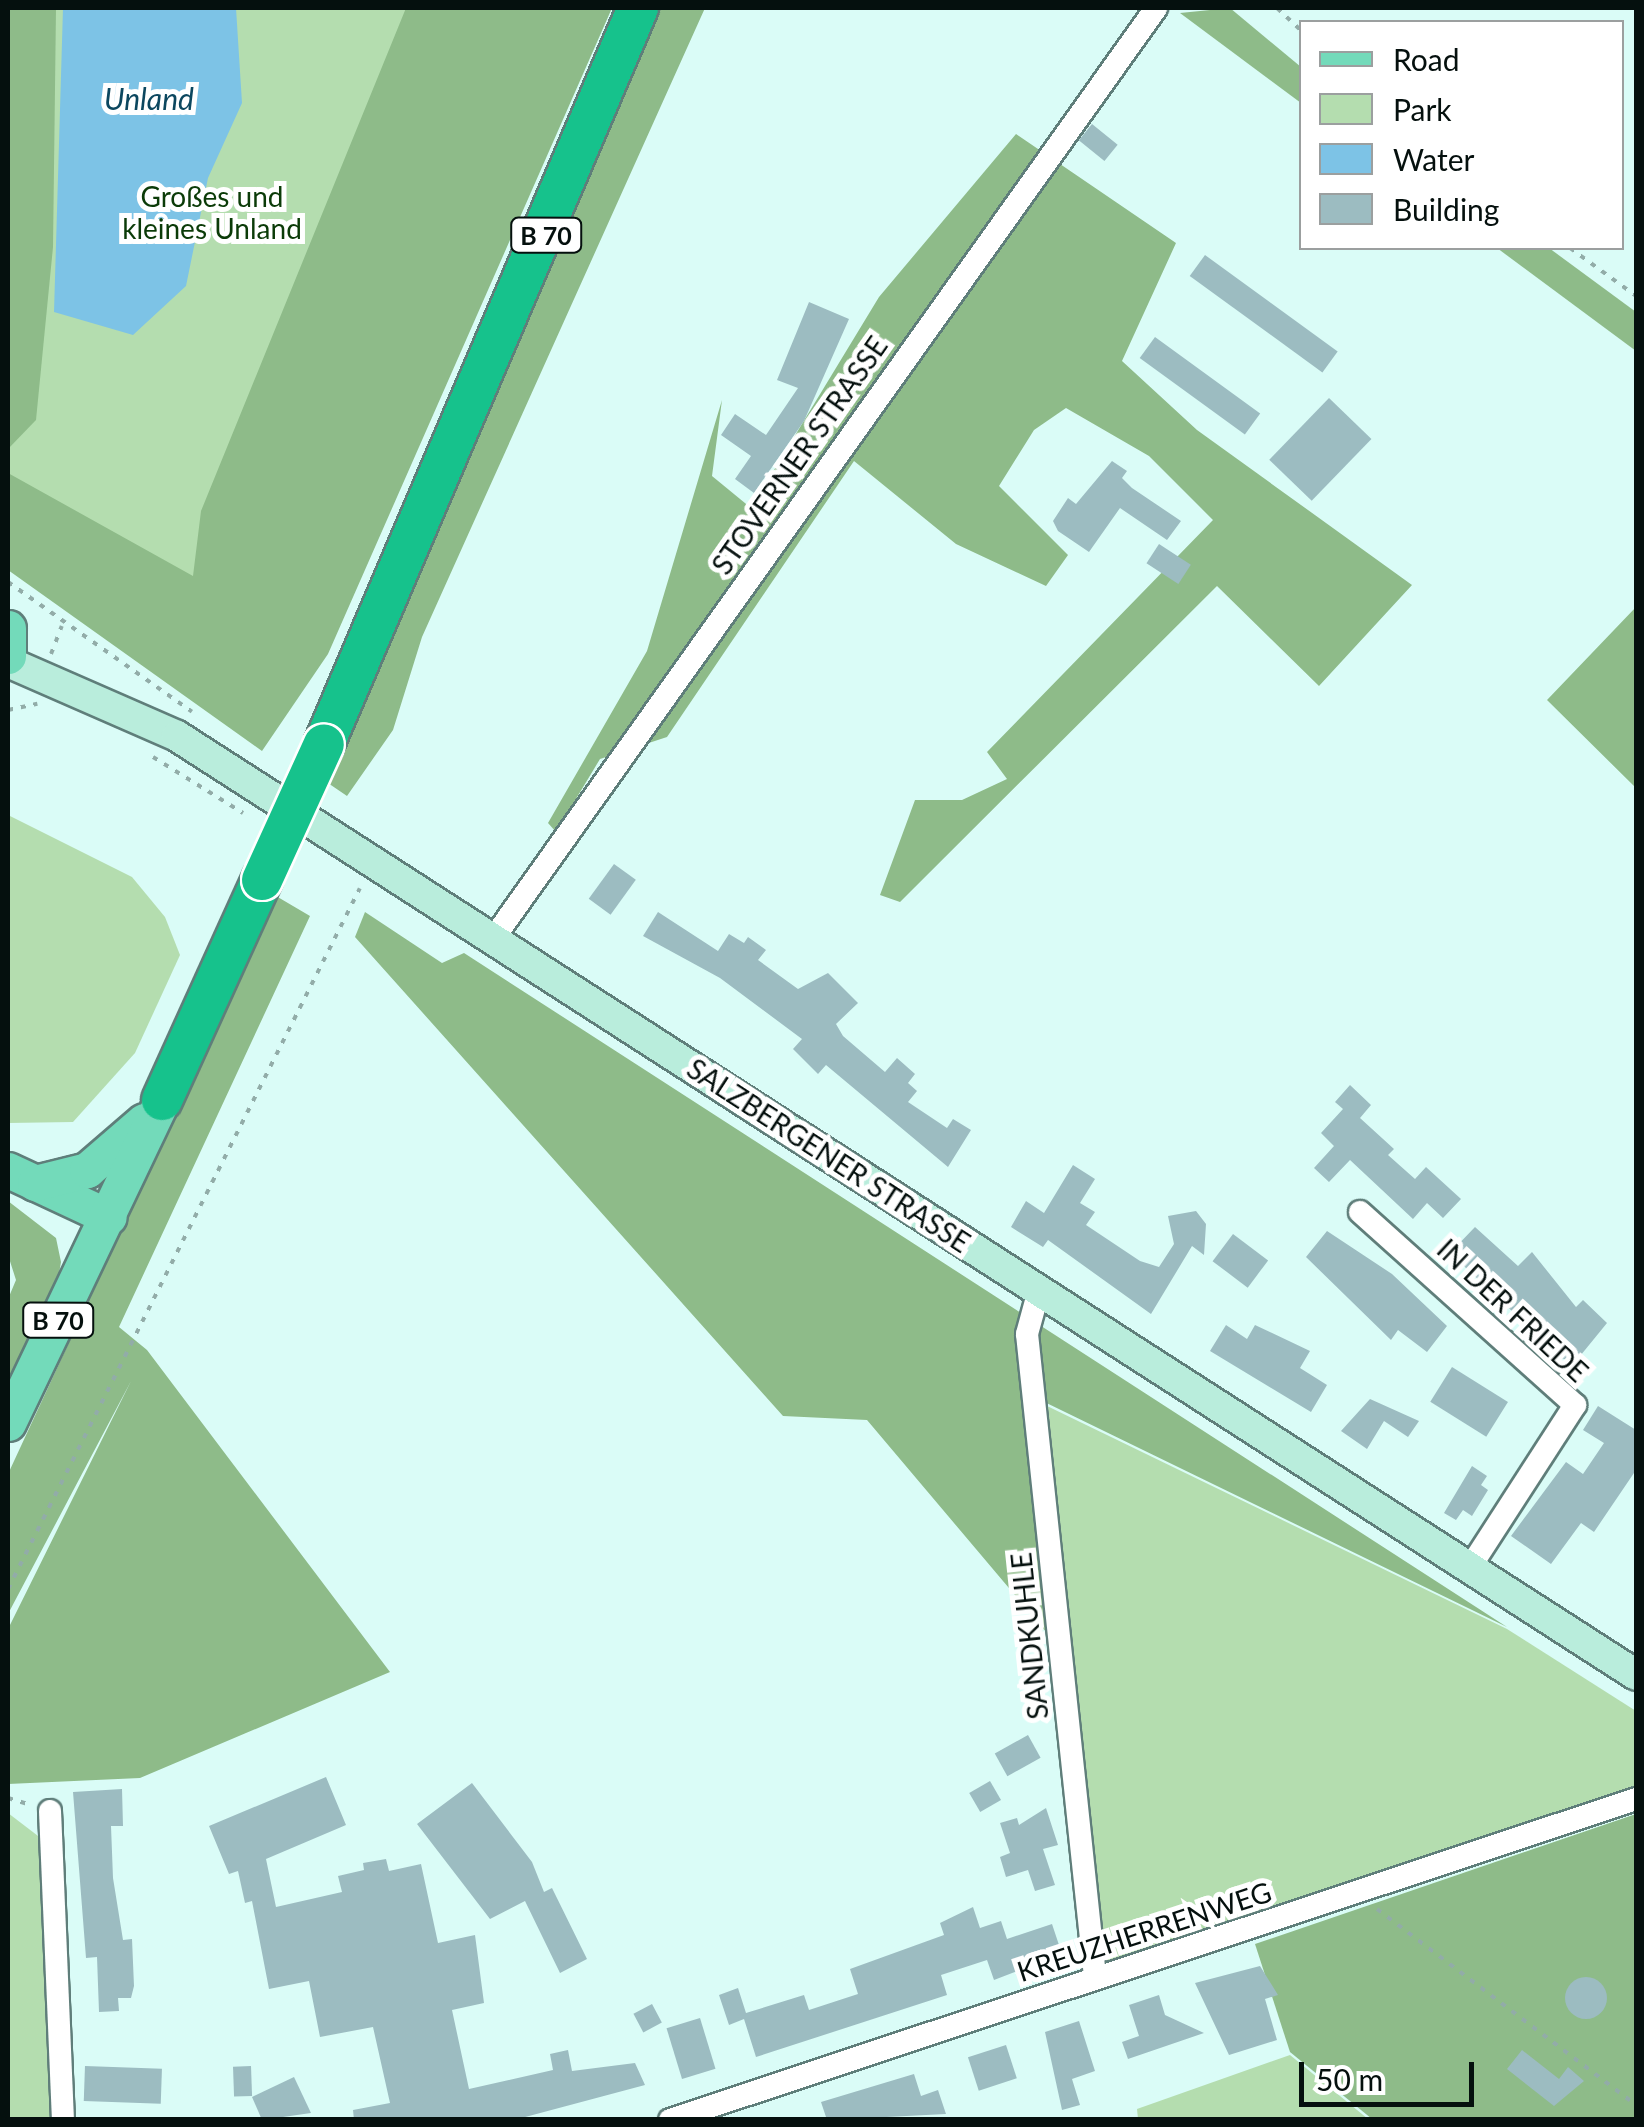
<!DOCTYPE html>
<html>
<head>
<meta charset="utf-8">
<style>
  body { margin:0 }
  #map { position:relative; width:1644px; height:2127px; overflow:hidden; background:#dafcf7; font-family:Lato,sans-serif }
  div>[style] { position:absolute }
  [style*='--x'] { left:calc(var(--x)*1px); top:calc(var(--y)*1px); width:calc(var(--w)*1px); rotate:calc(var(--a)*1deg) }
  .green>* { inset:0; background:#b4ddaf }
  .forest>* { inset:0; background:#8ebb89 }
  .water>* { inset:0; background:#7dc3e6 }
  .building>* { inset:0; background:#9cbcc1; transform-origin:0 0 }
  .round { border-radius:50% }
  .path>* { height:4px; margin-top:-2px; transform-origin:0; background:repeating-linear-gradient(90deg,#92aca8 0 5px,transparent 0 13px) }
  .roads { filter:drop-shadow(2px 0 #5f7e7a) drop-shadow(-2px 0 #5f7e7a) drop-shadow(0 2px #5f7e7a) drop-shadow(0 -2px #5f7e7a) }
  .street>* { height:22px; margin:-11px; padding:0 11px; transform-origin:11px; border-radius:11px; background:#fff }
  .secondary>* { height:30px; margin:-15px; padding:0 15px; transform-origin:15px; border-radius:15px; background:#b9eddc }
  .primary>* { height:35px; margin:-17.5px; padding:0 17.5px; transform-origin:17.5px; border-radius:17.5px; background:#73daba }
  .highway>* { height:40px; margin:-20px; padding:0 20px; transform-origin:20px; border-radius:20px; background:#16c28c }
  .bridges { filter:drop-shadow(2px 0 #fff) drop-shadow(-2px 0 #fff) drop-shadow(0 2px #fff) drop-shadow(0 -2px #fff) }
  .highway-bridge>* { height:40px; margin:-20px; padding:0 20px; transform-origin:20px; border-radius:20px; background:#16c28c }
  span { translate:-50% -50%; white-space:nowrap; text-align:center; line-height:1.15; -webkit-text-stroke:10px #fff; paint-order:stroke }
  .shield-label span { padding:2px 8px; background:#fff; border:2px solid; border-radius:8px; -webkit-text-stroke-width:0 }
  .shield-label { font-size:25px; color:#05100e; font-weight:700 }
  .park-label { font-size:28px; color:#0b3b08 }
  .street-label { font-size:28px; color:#05100e }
  .water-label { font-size:30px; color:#0c475f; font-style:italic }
  .frame { position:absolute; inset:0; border:10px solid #05100e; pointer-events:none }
  .legend { position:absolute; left:1299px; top:20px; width:325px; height:230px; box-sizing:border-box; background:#fff; border:2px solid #9b9f9f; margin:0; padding:12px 18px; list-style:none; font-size:30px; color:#05100e }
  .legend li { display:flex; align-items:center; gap:20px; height:50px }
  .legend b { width:50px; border:2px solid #9b9f9f }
  .scale { position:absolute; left:1299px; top:2062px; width:175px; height:45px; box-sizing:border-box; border:5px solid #05100e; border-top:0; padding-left:12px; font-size:30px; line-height:35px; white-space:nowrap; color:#05100e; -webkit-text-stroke:8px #fff; paint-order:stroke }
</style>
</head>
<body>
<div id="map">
  <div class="green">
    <i style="clip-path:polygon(8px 8px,508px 8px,212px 705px,8px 558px)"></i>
    <i style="clip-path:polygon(8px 815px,132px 877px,165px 917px,180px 955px,135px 1053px,73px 1122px,8px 1123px)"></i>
    <i style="clip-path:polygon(1045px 1405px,1507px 1629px,1636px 1711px,1636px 1791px,1107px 1966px)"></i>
    <i style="clip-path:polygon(8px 1813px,42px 1839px,56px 2119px,8px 2119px)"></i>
    <i style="clip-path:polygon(1290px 2055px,1368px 2119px,1138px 2119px,1137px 2109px)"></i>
  </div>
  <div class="forest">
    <i style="clip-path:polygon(8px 8px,56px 8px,53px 247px,36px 420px,8px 449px)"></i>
    <i style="clip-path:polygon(406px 8px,612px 8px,328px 654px,262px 751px,8px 570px,8px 473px,193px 576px,201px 511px)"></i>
    <i style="clip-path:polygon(652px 8px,705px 8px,422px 637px,393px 730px,347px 796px,325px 781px)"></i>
    <i style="clip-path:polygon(1230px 8px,1301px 67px,1301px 103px,1180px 13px)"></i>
    <i style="clip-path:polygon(1016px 134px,1176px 243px,1122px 361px,1197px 430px,1412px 585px,1319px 686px,1217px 586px,900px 902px,880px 895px,915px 800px,962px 800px,1007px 779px,987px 752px,1213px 520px,1149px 456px,1066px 408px,1034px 430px,999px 486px,1068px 555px,1046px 586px,956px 544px,854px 461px,667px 737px,600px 759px,556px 832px,548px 823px,647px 651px,722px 400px,712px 476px,751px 508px,879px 297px)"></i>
    <i style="clip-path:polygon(1497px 248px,1549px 248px,1636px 312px,1636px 351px)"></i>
    <i style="clip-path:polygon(1636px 607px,1636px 606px,1636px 788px,1547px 700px)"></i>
    <i style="clip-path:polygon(276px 896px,310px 916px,119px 1327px,147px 1350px,390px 1672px,140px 1778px,8px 1784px,8px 1629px,131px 1381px,8px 1614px,8px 1474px)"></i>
    <i style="clip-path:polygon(365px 912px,442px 963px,464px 953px,1507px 1627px,1028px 1394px,1052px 1639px,867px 1420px,783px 1416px,355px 937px)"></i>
    <i style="clip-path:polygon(8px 1201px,56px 1238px,61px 1262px,56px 1292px,8px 1395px,8px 1299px,16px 1280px,8px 1255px)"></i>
    <i style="clip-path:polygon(1636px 1814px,1636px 2119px,1372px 2119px,1290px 2052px,1255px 1944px)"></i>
  </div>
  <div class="water">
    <i style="clip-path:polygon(63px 8px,236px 8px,242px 103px,208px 178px,186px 286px,133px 335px,54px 312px)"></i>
  </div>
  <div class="building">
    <i style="left:1092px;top:124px;width:33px;height:21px;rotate:39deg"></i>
    <i style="left:1205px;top:255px;width:164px;height:26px;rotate:36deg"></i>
    <i style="clip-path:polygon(809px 302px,849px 319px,804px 421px,754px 493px,735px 479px,751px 456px,721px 435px,735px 414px,766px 435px,798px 388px,777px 380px)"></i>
    <i style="left:1155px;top:337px;width:130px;height:26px;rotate:36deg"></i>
    <i style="left:1329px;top:398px;width:59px;height:86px;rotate:44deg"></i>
    <i style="clip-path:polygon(1112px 461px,1127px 471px,1122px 478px,1132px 488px,1181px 521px,1167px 540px,1120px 508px,1089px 552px,1058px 531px,1053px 521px,1068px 498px,1076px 504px)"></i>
    <i style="left:1159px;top:544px;width:38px;height:23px;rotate:33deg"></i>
    <i style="left:614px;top:864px;width:27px;height:43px;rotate:36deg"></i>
    <i style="clip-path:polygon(658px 912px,718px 951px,729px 934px,744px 943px,748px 937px,766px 950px,758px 960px,798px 989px,828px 973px,858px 1003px,836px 1024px,843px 1036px,885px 1072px,897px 1058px,915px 1074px,908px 1083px,917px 1091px,908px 1102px,947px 1128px,953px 1119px,971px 1130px,948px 1167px,826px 1065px,818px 1074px,793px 1049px,802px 1039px,720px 978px,643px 936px)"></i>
    <i style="clip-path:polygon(1350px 1085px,1371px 1105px,1360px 1118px,1394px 1149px,1388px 1155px,1415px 1179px,1426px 1167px,1461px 1199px,1443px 1218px,1427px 1203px,1413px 1219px,1350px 1160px,1329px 1182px,1314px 1168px,1334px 1146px,1321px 1133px,1343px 1109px,1335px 1102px)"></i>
    <i style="clip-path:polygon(1073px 1165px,1095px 1179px,1080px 1203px,1095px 1212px,1086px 1225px,1140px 1261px,1159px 1267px,1174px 1244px,1168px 1216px,1196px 1211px,1206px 1224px,1204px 1255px,1192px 1246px,1151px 1314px,1048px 1240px,1043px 1247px,1011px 1227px,1026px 1201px,1044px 1213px)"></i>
    <i style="clip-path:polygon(1475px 1227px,1518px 1266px,1532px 1252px,1576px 1307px,1583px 1300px,1607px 1323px,1576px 1361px,1563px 1359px,1450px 1253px)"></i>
    <i style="clip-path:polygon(1327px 1231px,1392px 1274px,1447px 1326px,1427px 1352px,1398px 1330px,1391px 1340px,1306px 1257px)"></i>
    <i style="left:1233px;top:1234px;width:44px;height:34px;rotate:37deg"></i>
    <i style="clip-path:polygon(1226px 1325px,1247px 1339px,1255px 1325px,1310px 1351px,1300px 1368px,1327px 1385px,1311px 1412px,1210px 1351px)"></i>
    <i style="left:1452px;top:1367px;width:66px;height:41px;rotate:32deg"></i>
    <i style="clip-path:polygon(1370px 1399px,1419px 1421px,1408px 1437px,1384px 1421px,1367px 1449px,1341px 1431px)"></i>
    <i style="clip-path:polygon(1598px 1406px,1636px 1430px,1636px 1470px,1594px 1532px,1581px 1523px,1551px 1564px,1511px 1536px,1566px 1462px,1583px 1474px,1604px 1443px,1583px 1430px)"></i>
    <i style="clip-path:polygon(1472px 1466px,1487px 1476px,1481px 1485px,1488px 1490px,1472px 1516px,1463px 1510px,1456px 1520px,1444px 1513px)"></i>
    <i style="left:1028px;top:1735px;width:26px;height:38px;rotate:61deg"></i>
    <i style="clip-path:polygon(326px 1777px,346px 1825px,266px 1859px,276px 1907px,342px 1892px,338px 1876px,364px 1870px,363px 1863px,386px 1859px,389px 1871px,421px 1864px,438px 1943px,475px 1935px,484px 2003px,452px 2010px,469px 2089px,553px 2070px,550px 2054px,568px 2050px,572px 2071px,635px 2063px,645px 2085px,514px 2120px,354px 2120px,353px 2110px,390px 2103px,373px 2027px,320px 2037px,309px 1981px,269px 1989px,252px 1901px,245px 1903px,238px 1871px,229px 1874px,209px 1826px)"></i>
    <i style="left:990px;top:1781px;width:22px;height:24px;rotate:60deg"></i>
    <i style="clip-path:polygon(472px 1783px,532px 1862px,544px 1892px,552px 1888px,587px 1959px,560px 1973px,525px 1901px,490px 1919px,417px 1824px)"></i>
    <i style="clip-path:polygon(122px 1789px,123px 1826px,111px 1826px,113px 1878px,123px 1940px,132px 1939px,134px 1986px,131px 1998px,118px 1998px,119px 2011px,99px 2012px,97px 1957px,86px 1958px,73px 1792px)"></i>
    <i style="clip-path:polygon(1046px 1808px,1058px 1845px,1043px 1849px,1055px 1885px,1035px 1891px,1028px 1870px,1006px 1877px,1000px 1857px,1010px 1853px,1000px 1823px,1017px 1818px,1019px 1825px)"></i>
    <i style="clip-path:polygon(973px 1907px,980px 1928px,1001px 1921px,1007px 1939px,1052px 1924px,1062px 1954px,994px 1980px,987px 1960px,941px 1975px,947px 1995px,756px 2057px,744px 2019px,729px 2025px,719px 1995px,738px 1988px,746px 2013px,804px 1995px,809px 2010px,858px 1994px,850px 1969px,944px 1935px,940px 1923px)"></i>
    <i style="clip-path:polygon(1260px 1966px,1278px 1995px,1265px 1999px,1277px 2040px,1229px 2055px,1195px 1983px)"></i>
    <i class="round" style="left:1565px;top:1977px;width:42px;height:42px"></i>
    <i style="clip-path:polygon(1159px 1995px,1165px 2015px,1204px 2033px,1128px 2059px,1122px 2042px,1139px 2036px,1129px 2005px)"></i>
    <i style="left:652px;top:2004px;width:21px;height:21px;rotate:62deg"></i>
    <i style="left:700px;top:2018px;width:53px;height:35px;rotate:73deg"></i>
    <i style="clip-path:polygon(1079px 2021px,1095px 2071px,1072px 2079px,1080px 2105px,1062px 2110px,1045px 2032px)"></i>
    <i style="left:1006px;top:2045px;width:35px;height:40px;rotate:72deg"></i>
    <i style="clip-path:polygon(1522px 2050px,1559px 2079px,1568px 2067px,1584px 2081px,1554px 2106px,1507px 2069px)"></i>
    <i style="left:85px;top:2066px;width:77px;height:35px;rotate:2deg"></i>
    <i style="left:251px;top:2066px;width:30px;height:18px;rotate:88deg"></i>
    <i style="clip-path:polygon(914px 2074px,921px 2096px,938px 2090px,946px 2114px,827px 2120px,821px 2102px)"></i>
    <i style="clip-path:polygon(294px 2077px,311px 2113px,262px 2120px,252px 2097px)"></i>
  </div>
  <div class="path">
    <i style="--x:1277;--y:8;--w:34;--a:43"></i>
    <i style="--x:1570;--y:248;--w:82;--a:36"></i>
    <i style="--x:8;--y:582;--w:225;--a:35.2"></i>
    <i style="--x:51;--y:654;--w:30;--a:-69"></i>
    <i style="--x:8;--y:710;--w:30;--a:-12"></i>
    <i style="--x:153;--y:757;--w:106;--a:31.9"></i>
    <i style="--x:8;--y:1589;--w:784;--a:-63.34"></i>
    <i style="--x:8;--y:1798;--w:24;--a:17"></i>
    <i style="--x:1377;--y:1909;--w:325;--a:37.1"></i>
  </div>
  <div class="roads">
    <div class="street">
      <i style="--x:493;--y:939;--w:1143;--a:-54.54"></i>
      <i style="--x:1360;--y:1212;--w:289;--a:41.9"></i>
      <i style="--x:1575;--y:1405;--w:192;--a:122.9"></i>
      <i style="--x:1039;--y:1290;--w:46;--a:105.3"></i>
      <i style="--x:1027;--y:1334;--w:647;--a:83.96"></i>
      <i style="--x:50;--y:1811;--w:309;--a:87.6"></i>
      <i style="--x:670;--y:2120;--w:1018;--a:-18.38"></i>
    </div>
    <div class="secondary">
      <i style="--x:8;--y:662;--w:184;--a:23.6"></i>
      <i style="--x:177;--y:736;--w:1735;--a:32.76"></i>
    </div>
    <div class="primary">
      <i style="--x:8;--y:628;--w:28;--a:90"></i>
      <i style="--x:8;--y:1170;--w:111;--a:25"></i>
      <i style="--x:35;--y:1183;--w:54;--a:-14"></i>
      <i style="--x:87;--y:1170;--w:75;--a:-40.7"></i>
      <i style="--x:8;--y:1423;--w:358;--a:-64.5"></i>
    </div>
    <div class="highway">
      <i style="--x:324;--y:744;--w:800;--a:-66.9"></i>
      <i style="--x:162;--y:1100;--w:242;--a:-65.6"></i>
    </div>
  </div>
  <div class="bridges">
    <div class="highway-bridge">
      <i style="--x:262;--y:880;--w:149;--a:-65.5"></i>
    </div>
  </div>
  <div class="shield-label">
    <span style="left:546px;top:235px">B 70</span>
    <span style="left:58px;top:1320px">B 70</span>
  </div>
  <div class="park-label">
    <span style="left:212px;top:212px">Großes und<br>kleines Unland</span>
  </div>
  <div class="street-label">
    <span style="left:799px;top:455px;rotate:-55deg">STOVERNER STRASSE</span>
    <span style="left:829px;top:1155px;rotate:33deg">SALZBERGENER STRASSE</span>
    <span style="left:1513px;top:1310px;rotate:43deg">IN DER FRIEDE</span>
    <span style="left:1029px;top:1636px;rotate:-96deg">SANDKUHLE</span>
    <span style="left:1144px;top:1931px;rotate:-18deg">KREUZHERRENWEG</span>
  </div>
  <div class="water-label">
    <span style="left:149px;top:98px">Unland</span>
  </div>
  <div class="frame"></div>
  <ul class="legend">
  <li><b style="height:12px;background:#73daba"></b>Road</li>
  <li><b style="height:28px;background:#b4ddaf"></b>Park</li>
  <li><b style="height:28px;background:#7dc3e6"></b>Water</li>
  <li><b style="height:28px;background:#9cbcc1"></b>Building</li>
  </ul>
  <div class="scale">50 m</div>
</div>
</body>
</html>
